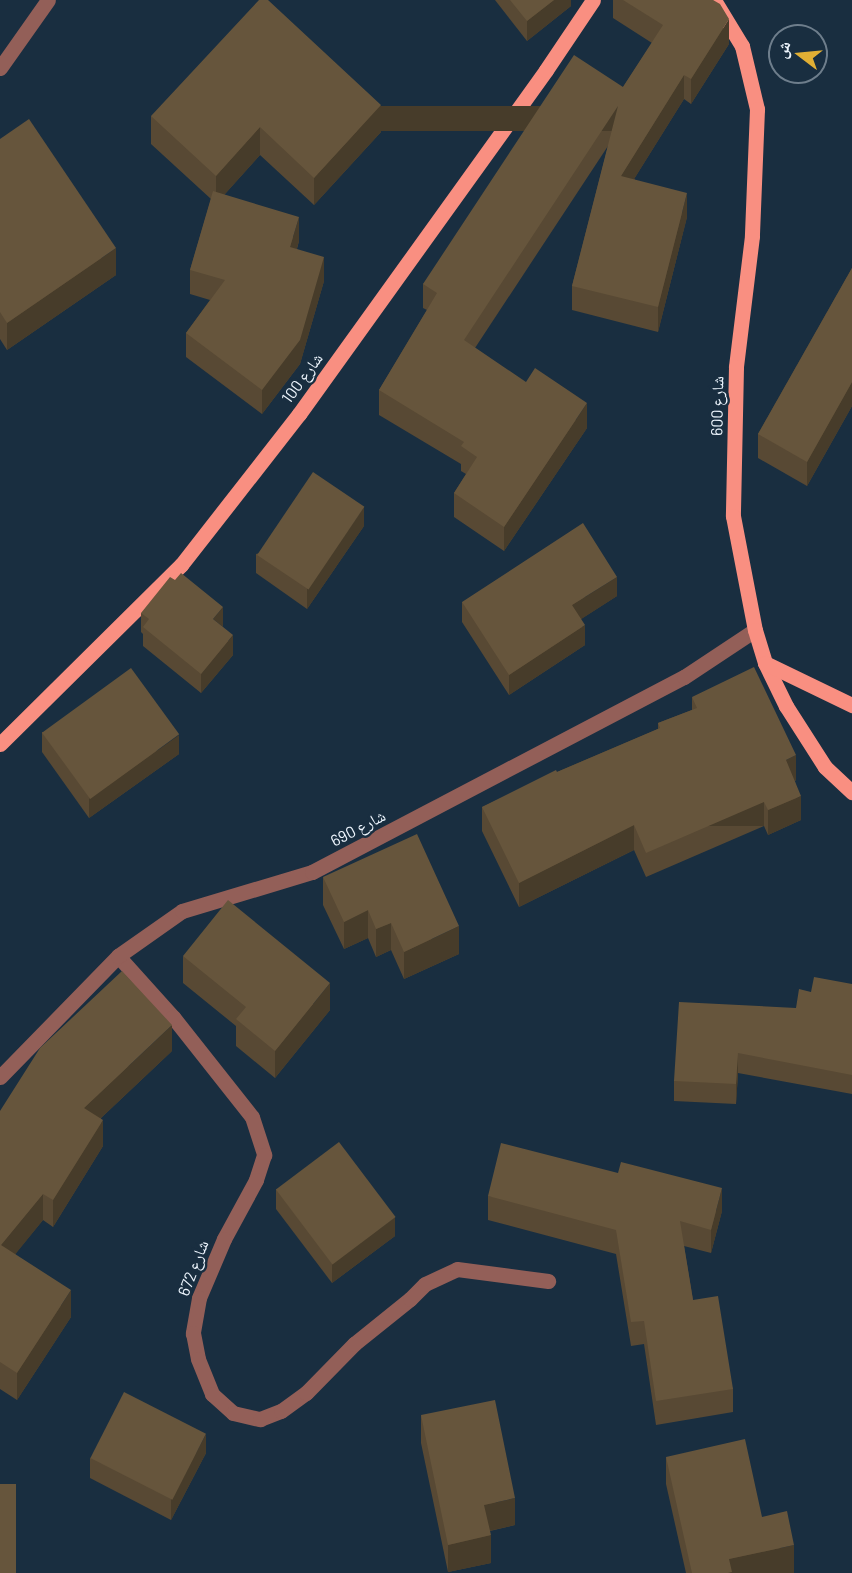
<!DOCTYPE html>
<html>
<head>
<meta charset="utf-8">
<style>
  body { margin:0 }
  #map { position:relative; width:852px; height:1573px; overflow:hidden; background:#192e40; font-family:Barlow,"Noto Naskh Arabic",sans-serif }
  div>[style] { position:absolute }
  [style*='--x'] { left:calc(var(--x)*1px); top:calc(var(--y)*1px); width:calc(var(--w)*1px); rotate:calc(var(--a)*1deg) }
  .minor>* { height:15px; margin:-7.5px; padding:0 7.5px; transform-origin:7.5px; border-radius:7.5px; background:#935f58 }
  .major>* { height:15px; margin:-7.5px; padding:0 7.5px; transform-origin:7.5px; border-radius:7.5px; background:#f98f81 }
  .wall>* { inset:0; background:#584934 }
  .shaded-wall>* { inset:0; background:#473c2a; transform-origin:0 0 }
  .building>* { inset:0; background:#66553c; transform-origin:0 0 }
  span { translate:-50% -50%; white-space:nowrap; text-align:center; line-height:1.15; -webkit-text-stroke:5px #192e40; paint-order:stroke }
  .street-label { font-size:16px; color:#eef6fe }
  .north { position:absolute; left:768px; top:24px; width:60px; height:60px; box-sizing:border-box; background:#192e40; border:2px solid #6e7e8c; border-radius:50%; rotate:286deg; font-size:16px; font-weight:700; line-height:24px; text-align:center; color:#eef6fe }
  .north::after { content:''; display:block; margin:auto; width:21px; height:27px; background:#e1af34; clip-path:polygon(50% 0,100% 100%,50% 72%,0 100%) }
</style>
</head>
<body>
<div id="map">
  <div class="minor">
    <i style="--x:0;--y:68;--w:83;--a:-54.8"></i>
    <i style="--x:118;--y:956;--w:82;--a:48"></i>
    <i style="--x:173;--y:1017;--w:127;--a:51.7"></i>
    <i style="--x:252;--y:1117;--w:40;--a:72"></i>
    <i style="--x:264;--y:1155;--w:26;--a:108"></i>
    <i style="--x:256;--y:1180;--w:67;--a:118.5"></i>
    <i style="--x:224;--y:1239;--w:64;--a:113"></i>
    <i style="--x:199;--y:1298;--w:36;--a:100"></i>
    <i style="--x:193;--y:1333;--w:26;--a:79"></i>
    <i style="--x:198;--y:1359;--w:38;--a:68"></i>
    <i style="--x:212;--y:1394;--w:28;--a:42"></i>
    <i style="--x:233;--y:1413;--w:28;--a:13"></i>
    <i style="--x:260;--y:1419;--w:22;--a:-21"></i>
    <i style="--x:281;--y:1411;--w:31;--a:-36"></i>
    <i style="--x:306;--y:1393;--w:69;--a:-45.6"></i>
    <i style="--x:354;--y:1344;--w:72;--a:-38.8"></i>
    <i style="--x:410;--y:1299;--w:21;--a:-45"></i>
    <i style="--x:425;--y:1284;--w:35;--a:-25"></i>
    <i style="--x:457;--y:1269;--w:92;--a:7.5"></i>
    <i style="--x:0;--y:1077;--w:169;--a:-45.7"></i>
    <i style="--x:118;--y:956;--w:78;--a:-35.1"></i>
    <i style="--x:182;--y:911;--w:136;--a:-16.7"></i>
    <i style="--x:312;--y:872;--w:420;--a:-27.7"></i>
    <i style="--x:684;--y:677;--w:85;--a:-33.5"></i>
  </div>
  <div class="major">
    <i style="--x:714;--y:0;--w:54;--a:58.7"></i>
    <i style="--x:742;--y:46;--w:65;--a:76.6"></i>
    <i style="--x:757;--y:109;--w:127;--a:92.3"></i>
    <i style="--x:752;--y:236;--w:132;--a:97"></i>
    <i style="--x:736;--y:367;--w:149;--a:91.2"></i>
    <i style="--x:733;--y:516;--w:116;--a:79.1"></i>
    <i style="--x:755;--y:630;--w:34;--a:73"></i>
    <i style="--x:765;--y:663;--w:48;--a:64"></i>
    <i style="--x:786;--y:706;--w:72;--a:57.4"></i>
    <i style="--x:825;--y:767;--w:37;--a:43"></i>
    <i style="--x:765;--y:663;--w:97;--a:25.8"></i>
    <i style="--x:0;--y:744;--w:255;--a:-44.7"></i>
    <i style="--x:181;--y:565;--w:192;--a:-52"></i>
    <i style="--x:299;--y:414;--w:423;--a:-54.3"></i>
    <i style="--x:546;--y:70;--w:84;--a:-56.1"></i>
  </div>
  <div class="wall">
    <i style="clip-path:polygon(495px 0,571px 0,571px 6px,527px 41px)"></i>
    <i style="clip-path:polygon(613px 0,713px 0,729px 44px,691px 104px,684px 99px,634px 179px,687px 217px,658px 332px,572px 310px,572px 286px,608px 146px,475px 348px,587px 428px,504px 551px,454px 517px,454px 493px,466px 474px,461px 471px,461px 464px,379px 415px,379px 390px,427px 310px,423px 308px,423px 284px,623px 87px,652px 43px,613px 18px)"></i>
    <i style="clip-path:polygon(151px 116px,381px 132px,314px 205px,260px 155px,224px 195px,299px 241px,297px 249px,324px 281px,300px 364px,262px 414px,186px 357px,186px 333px,210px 300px,190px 294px,190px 270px,211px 199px,151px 144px)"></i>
    <i style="clip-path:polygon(0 139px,116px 275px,7px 350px,0 339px)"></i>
    <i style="clip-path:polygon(852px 268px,852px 406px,807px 486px,758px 458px,758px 434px)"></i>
    <i style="clip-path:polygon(364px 526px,307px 609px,256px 573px,256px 554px)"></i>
    <i style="clip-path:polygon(617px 596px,581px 619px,585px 645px,509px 695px,462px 622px,462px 602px)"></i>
    <i style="clip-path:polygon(141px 613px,223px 627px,233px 655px,201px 693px,143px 646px,143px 634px,141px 632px)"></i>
    <i style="clip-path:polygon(692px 697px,796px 780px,795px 781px,801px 820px,768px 835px,764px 826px,646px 877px,634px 850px,519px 907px,482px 831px,482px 807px,557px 772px,658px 729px,658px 723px,692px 710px)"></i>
    <i style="clip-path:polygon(42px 732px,179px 754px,89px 818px,42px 752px)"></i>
    <i style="clip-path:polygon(323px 877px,459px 954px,404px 979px,391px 950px,376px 957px,368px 938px,344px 949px,323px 905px)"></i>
    <i style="clip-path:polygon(183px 956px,330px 1010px,275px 1078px,236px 1046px,236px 1026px,183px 983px)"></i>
    <i style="clip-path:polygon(852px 984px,852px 1094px,738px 1073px,736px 1104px,674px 1101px,674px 1081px,796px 1008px,811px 992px)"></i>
    <i style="clip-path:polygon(172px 1051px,101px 1118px,103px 1146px,53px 1227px,43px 1220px,15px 1254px,71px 1317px,17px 1400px,0 1389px,0 1111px)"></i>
    <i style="clip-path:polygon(276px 1189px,395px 1236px,332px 1283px,276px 1209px)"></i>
    <i style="clip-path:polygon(488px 1196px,722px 1211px,711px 1253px,684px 1246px,693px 1300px,733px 1389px,733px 1412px,656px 1425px,644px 1344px,631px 1346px,616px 1254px,488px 1220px)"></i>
    <i style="clip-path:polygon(421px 1415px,515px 1525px,490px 1531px,491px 1563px,448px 1572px,421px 1443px)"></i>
    <i style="clip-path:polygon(206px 1453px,171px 1520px,90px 1478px,90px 1458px)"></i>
    <i style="clip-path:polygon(666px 1457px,762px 1517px,794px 1573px,686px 1573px,666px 1484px)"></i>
  </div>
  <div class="shaded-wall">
    <i style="clip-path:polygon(554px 0,571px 0,571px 6px,527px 41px,527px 21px)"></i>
    <i style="clip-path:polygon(729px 19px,729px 44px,691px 104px,691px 79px)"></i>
    <i style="clip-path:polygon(684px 75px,684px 99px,621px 200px,621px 176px)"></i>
    <i style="clip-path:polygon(381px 105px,381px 132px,314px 205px,314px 178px)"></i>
    <i style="left:618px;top:106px;width:25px;height:280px;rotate:90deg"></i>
    <i style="clip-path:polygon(260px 127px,260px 155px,216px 204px,216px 176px)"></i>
    <i style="clip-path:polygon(687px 193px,687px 217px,658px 332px,658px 307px)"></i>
    <i style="clip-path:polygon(299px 217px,299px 241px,290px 272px,290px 247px)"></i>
    <i style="clip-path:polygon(116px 248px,116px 275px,7px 350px,7px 323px)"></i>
    <i style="clip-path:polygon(324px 257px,324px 281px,300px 364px,262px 414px,262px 390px)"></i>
    <i style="clip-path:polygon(852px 382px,852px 406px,807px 486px,807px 462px)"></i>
    <i style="clip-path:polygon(587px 403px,587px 428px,504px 551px,504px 527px)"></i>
    <i style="clip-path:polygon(364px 507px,364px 526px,307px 609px,307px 589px)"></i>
    <i style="clip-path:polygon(617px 577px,617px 596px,572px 625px,572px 605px)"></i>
    <i style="clip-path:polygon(223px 607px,223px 627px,213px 619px)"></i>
    <i style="clip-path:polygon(585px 625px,585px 645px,509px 695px,509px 675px)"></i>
    <i style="clip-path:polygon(233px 635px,233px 655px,201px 693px,201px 674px)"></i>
    <i style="clip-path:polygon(179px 735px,179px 754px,89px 818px,89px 799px)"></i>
    <i style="clip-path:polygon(796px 755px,796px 780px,786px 785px,786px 760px)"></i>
    <i style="clip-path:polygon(801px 796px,801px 820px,768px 835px,768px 810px)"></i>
    <i style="left:764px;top:802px;width:24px;height:129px;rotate:90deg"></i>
    <i style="clip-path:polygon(634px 825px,634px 850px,519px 907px,519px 883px)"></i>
    <i style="clip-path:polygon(368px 910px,368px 938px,344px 949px,344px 922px)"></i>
    <i style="clip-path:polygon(391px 923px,391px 950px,376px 957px,376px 929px)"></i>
    <i style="clip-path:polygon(459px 926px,459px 954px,404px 979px,404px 952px)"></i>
    <i style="clip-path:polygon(330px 983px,330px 1010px,275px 1078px,275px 1051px)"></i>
    <i style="clip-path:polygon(172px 1025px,172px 1051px,84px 1134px,84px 1108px)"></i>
    <i style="clip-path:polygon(738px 1053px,738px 1073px,736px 1104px,736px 1084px)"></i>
    <i style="clip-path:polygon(103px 1120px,103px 1146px,53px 1227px,53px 1200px)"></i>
    <i style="clip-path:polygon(722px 1188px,722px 1211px,711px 1253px,711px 1230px)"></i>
    <i style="clip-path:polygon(43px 1194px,43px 1220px,1px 1272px,1px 1245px)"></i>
    <i style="clip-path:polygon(395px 1217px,395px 1236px,332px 1283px,332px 1264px)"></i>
    <i style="clip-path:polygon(71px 1290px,71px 1317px,17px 1400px,17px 1373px)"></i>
    <i style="clip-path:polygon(206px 1434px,206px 1453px,171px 1520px,171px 1500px)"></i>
    <i style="clip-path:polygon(515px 1498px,515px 1525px,484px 1532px,484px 1505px)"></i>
    <i style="clip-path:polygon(491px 1535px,491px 1563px,448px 1572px,448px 1545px)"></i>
    <i style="clip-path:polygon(794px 1545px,794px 1573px,728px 1573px,729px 1559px)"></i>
  </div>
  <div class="building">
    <i style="clip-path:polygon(259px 0,268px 0,381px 105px,314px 178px,260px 127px,216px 176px,151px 116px)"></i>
    <i style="clip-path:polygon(510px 0,554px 0,527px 21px)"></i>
    <i style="clip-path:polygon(623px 0,713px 0,720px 4px,729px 19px,691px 79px,684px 75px,621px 176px,687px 193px,658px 307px,572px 286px,618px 106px,464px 340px,526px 382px,535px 368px,587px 403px,504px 527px,454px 493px,477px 457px,461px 446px,464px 442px,379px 390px,437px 293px,423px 284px,574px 55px,623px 87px,663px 25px)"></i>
    <i style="clip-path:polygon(29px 119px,116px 248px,7px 323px,0 312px,0 139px)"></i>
    <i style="clip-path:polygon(213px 191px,299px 217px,290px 247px,324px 257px,300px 340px,262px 390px,186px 333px,225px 280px,190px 270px)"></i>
    <i style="clip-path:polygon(852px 268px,852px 382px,807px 462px,758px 434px)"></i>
    <i style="left:313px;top:472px;width:62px;height:100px;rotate:34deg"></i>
    <i style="clip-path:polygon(583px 523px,617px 577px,572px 605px,585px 625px,509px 675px,462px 602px)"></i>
    <i style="clip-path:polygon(181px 573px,223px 607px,213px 619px,233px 635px,201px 674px,143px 627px,149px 619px,141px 613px,170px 577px,175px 580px)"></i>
    <i style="clip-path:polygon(754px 667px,796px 755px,786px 760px,801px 796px,768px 810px,764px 802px,646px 853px,634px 825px,519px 883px,482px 807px,556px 770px,557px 772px,660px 728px,658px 723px,697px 708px,692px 697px)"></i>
    <i style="left:131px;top:668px;width:82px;height:110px;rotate:54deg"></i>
    <i style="clip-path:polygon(417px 834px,459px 926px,404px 952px,391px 923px,376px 929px,368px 910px,344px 922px,323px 877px)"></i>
    <i style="clip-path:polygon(228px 900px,330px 983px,275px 1051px,236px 1019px,246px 1007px,183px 956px)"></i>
    <i style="clip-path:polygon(122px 971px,172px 1025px,84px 1108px,103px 1120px,53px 1200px,43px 1194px,1px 1245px,71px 1290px,17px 1373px,0 1362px,0 1111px,40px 1048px)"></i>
    <i style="clip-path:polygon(814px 977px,852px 984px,852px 1075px,738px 1053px,736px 1084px,674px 1081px,679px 1002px,796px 1008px,799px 989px,811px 992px)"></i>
    <i style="left:339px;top:1142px;width:94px;height:79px;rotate:53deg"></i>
    <i style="clip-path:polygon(501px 1143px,618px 1173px,621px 1162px,722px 1188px,711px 1230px,680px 1221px,693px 1300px,718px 1296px,733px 1389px,656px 1401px,644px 1321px,631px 1322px,616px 1230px,488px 1196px)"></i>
    <i style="left:124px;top:1392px;width:92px;height:74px;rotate:27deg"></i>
    <i style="clip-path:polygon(495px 1400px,515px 1498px,484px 1505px,491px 1535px,448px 1545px,421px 1415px)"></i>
    <i style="clip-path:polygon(745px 1439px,762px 1517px,787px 1511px,794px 1545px,729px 1559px,732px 1572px,728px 1573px,692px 1573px,666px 1457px)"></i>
    <i style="left:0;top:1484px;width:16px;height:89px"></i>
  </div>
  <div class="street-label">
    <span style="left:302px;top:378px;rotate:-54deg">شارع 100</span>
    <span style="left:717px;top:406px;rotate:-89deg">شارع 600</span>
    <span style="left:358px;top:828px;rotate:-28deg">شارع 690</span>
    <span style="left:193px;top:1268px;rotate:-69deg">شارع 672</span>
  </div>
  <div class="north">ش</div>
</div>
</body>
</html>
